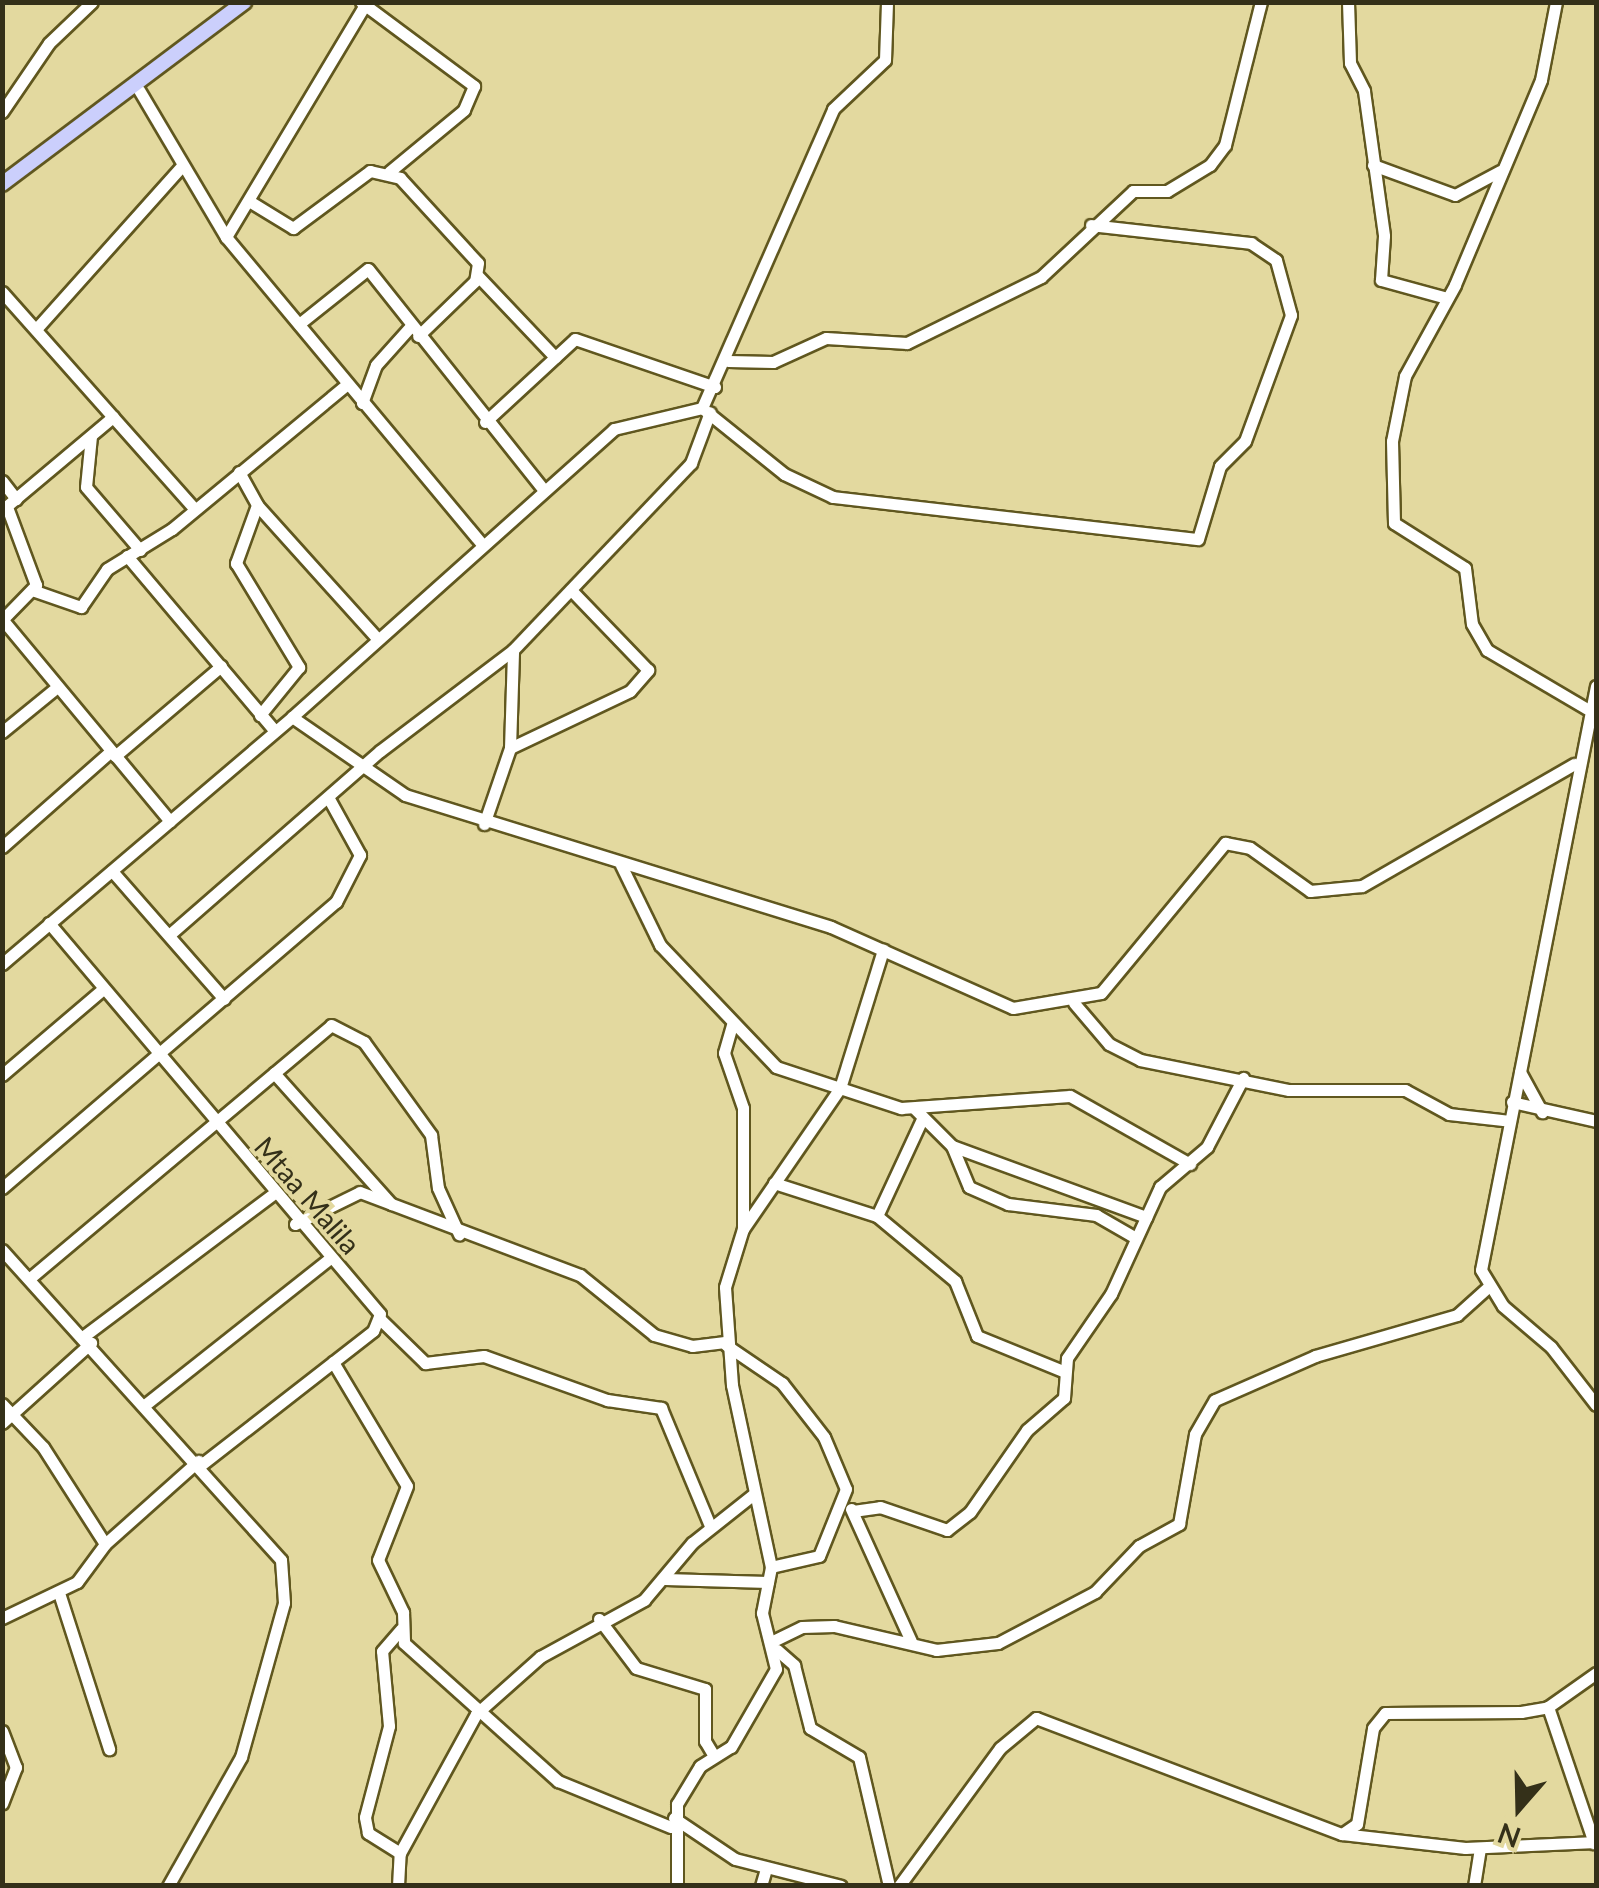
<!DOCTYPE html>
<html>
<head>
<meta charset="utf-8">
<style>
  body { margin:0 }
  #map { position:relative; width:1599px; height:1888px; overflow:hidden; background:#e3d99f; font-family:Lato,sans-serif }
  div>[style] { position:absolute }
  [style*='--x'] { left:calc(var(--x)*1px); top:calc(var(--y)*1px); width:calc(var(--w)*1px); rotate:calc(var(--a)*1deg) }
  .roads { filter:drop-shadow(2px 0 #60571f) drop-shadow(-2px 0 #60571f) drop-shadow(0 2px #60571f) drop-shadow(0 -2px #60571f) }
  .minor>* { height:11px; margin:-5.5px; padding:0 5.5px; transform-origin:5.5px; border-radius:5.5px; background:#fff }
  .major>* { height:14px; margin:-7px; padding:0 7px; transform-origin:7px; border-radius:7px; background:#cbcffc }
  span { translate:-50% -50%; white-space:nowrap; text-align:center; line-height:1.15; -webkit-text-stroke:8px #e3d99f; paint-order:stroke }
  .street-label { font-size:28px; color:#343019 }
  .frame { position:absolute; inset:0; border:5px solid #343019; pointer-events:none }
  .north { position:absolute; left:1469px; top:1758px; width:100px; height:100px; -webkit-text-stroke:8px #e3d99f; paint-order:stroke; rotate:200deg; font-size:28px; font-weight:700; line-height:40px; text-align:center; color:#343019 }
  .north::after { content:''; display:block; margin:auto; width:35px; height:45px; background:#343019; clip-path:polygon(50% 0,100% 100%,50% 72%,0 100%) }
</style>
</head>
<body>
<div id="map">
  <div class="roads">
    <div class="minor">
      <i style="--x:361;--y:2;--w:141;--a:36.6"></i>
      <i style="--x:474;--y:86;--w:26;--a:113"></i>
      <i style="--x:464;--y:110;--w:97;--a:140.4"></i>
      <i style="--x:1348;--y:2;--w:61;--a:88.1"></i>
      <i style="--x:1350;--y:63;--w:31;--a:63"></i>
      <i style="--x:1364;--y:91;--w:146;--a:82.1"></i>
      <i style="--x:1384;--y:236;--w:44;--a:93.9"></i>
      <i style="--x:1381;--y:280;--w:68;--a:15.3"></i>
      <i style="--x:1556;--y:2;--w:79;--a:100.9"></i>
      <i style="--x:1541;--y:80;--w:222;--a:112.8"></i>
      <i style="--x:1455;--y:285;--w:104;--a:118.8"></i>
      <i style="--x:1405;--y:376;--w:66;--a:101.3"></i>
      <i style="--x:1392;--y:441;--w:82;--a:88.6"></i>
      <i style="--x:1394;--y:523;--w:84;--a:32.4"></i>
      <i style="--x:1465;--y:568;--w:56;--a:82.9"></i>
      <i style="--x:1472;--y:624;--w:30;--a:60"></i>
      <i style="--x:1487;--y:650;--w:116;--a:30.5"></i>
      <i style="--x:139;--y:90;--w:171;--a:59.4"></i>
      <i style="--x:226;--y:237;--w:400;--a:50.2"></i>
      <i style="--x:2;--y:112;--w:83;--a:-55.7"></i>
      <i style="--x:49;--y:43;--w:59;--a:-43.6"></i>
      <i style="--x:1373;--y:165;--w:87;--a:20.1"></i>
      <i style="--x:1455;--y:195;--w:51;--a:-28.1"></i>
      <i style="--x:249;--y:201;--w:52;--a:31.5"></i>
      <i style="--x:293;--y:228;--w:96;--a:-36.5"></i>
      <i style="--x:370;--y:171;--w:31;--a:13"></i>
      <i style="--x:400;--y:178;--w:115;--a:47.5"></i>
      <i style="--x:478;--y:263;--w:18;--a:99"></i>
      <i style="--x:475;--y:281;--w:79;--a:136"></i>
      <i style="--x:226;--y:237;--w:267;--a:-59.1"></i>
      <i style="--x:478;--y:276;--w:112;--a:46.5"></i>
      <i style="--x:2;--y:292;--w:290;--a:48.4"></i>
      <i style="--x:299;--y:324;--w:88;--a:-38.6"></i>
      <i style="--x:368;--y:269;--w:283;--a:51.5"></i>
      <i style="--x:37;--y:328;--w:215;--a:-48.2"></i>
      <i style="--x:728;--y:361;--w:45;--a:1.3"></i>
      <i style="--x:773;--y:362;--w:58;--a:-24.4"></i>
      <i style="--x:826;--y:338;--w:81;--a:3.5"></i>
      <i style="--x:907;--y:343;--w:149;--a:-26.2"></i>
      <i style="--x:1041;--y:277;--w:126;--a:-43.1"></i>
      <i style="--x:1133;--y:191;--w:34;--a:0"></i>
      <i style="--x:1167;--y:191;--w:50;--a:-31.2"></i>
      <i style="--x:1210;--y:165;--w:25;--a:-53"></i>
      <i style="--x:1225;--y:145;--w:147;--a:-75.9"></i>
      <i style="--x:362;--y:403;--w:40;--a:-69.8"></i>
      <i style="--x:376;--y:365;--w:52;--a:-48.1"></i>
      <i style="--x:702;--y:408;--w:105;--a:38.8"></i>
      <i style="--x:784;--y:474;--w:54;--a:25.1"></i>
      <i style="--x:833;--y:497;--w:367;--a:6.6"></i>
      <i style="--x:1198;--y:539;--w:76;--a:-73.2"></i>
      <i style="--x:1220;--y:466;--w:35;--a:-45"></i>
      <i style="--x:1245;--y:441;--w:134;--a:-69.9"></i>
      <i style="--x:1291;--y:315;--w:57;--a:-105.3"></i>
      <i style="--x:1276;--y:260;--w:30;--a:-146"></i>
      <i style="--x:1251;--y:243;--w:161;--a:-173.6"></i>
      <i style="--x:485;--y:422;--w:122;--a:-42.7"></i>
      <i style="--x:575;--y:339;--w:148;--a:18.9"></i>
      <i style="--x:91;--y:436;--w:51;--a:95.6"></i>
      <i style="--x:86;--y:487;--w:83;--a:49.4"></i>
      <i style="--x:239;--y:472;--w:38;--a:61"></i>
      <i style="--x:257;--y:505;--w:176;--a:48"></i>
      <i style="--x:2;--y:481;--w:23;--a:52"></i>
      <i style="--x:257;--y:505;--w:62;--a:109.9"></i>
      <i style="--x:236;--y:563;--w:122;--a:58.8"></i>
      <i style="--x:299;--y:667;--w:62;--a:129.1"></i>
      <i style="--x:2;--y:510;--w:145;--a:-40"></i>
      <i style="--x:127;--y:556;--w:226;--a:49.8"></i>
      <i style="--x:35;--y:591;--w:49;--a:19.2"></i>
      <i style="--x:81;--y:607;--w:46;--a:-55.6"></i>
      <i style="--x:107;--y:569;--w:76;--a:-31.6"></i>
      <i style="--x:172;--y:529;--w:226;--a:-39.6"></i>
      <i style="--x:2;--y:619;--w:263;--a:50.3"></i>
      <i style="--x:2;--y:620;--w:49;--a:-45.8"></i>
      <i style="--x:36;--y:585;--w:83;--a:-110.4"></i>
      <i style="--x:1596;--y:686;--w:595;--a:101.14"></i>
      <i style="--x:1481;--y:1270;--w:42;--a:58.6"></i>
      <i style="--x:1503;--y:1306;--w:63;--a:40.5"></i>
      <i style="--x:1551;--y:1347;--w:73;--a:52.2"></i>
      <i style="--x:292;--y:717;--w:432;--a:-41.8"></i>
      <i style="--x:614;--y:429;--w:90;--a:-13.4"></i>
      <i style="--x:702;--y:408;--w:326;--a:-66.3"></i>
      <i style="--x:833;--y:109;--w:71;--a:-43.3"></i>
      <i style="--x:885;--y:60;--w:58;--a:-88"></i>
      <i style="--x:2;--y:732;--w:70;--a:-39.2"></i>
      <i style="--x:510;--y:748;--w:98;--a:-88.2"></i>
      <i style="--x:115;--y:756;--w:139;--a:-40.3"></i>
      <i style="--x:484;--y:824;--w:80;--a:-71.1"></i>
      <i style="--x:510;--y:748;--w:133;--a:-25.4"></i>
      <i style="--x:630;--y:691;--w:28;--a:-49"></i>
      <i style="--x:648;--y:670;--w:111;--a:-133.9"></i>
      <i style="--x:2;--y:847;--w:145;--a:-41.4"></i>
      <i style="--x:621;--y:865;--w:89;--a:64"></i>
      <i style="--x:660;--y:945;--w:168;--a:46.4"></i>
      <i style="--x:776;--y:1067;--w:132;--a:18.2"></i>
      <i style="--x:901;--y:1108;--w:169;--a:-4.1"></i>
      <i style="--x:1070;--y:1096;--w:138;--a:29.5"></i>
      <i style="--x:112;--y:871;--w:170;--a:48.8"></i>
      <i style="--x:49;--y:923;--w:512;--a:49.75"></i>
      <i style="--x:380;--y:1314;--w:18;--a:112"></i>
      <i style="--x:373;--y:1331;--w:218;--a:142.1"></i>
      <i style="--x:169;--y:935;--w:280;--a:-41.1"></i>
      <i style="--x:380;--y:751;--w:167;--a:-37.2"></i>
      <i style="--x:513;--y:650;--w:258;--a:-46.4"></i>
      <i style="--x:691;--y:463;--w:54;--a:-69.6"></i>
      <i style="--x:2;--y:964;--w:381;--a:-40.4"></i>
      <i style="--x:292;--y:717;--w:137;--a:34.6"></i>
      <i style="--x:405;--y:795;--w:446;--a:17.2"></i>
      <i style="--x:831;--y:927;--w:199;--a:24"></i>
      <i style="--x:1013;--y:1008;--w:89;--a:-9.7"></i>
      <i style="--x:1101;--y:993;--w:195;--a:-50.4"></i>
      <i style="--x:1225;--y:843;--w:25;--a:11"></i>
      <i style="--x:1250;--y:848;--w:74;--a:35.6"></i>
      <i style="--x:1310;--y:891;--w:52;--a:-5.5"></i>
      <i style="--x:1362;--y:886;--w:245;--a:-29.9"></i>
      <i style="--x:1074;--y:1003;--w:54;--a:49.5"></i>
      <i style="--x:1109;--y:1044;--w:35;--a:27"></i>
      <i style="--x:1140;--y:1060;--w:152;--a:11.4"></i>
      <i style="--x:1289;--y:1090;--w:116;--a:0"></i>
      <i style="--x:1405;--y:1090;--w:50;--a:28.6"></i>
      <i style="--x:1449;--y:1114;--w:61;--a:6.5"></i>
      <i style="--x:732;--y:1025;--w:29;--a:106"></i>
      <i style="--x:724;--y:1053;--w:58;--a:70.9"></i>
      <i style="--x:743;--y:1108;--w:121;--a:90"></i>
      <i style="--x:1520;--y:1072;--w:46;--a:61.2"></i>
      <i style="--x:274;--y:1073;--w:176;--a:48.2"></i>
      <i style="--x:2;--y:1075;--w:133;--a:-40.4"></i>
      <i style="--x:1512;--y:1102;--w:86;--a:12.7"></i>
      <i style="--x:914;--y:1108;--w:54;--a:45"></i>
      <i style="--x:952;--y:1146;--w:44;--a:67.5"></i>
      <i style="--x:969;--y:1187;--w:43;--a:23.6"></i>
      <i style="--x:1008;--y:1204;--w:89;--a:7.1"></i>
      <i style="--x:1096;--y:1215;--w:46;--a:29.9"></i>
      <i style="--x:952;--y:1146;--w:207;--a:20.1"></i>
      <i style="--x:774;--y:1183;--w:108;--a:17.8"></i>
      <i style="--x:877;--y:1216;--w:102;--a:39.8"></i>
      <i style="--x:955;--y:1281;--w:59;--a:68.2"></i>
      <i style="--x:977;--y:1336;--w:95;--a:22.2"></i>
      <i style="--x:2;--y:1188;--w:440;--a:-40.6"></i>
      <i style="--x:336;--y:902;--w:53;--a:-62.9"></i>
      <i style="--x:360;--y:855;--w:66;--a:-118.9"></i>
      <i style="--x:877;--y:1216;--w:107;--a:-65.1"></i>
      <i style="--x:295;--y:1224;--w:72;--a:-26.2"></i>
      <i style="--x:360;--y:1192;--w:235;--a:20.7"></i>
      <i style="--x:580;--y:1275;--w:95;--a:39"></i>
      <i style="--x:654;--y:1335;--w:40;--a:16"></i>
      <i style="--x:692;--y:1346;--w:33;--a:-7"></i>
      <i style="--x:2;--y:1250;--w:417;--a:48"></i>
      <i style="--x:281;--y:1560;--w:43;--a:86"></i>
      <i style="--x:284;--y:1603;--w:160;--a:105.6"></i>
      <i style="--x:241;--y:1757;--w:148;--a:119.5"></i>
      <i style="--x:30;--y:1278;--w:393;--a:-40"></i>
      <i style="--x:331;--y:1025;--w:37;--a:27"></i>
      <i style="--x:364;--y:1042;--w:115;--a:54.2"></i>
      <i style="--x:431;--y:1135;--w:53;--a:82.5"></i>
      <i style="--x:438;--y:1188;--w:51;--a:65.5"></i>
      <i style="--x:381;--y:1320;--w:62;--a:44.3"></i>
      <i style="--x:425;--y:1363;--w:59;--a:-6.8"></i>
      <i style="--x:484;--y:1356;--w:131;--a:19.7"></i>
      <i style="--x:607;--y:1400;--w:55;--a:8.4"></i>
      <i style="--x:661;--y:1408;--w:128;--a:67.4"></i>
      <i style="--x:84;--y:1336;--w:235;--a:-36.9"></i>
      <i style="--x:726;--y:1345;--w:68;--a:34.2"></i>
      <i style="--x:782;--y:1383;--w:68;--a:52.1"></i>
      <i style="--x:824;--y:1437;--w:56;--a:67.1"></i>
      <i style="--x:846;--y:1489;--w:72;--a:111.9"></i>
      <i style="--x:819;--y:1556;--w:49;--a:167.1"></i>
      <i style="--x:333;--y:1362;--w:144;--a:59.2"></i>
      <i style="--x:407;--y:1486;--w:79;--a:111.4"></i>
      <i style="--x:378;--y:1560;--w:58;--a:64.3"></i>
      <i style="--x:403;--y:1612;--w:31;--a:88"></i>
      <i style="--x:404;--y:1643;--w:207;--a:41.9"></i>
      <i style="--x:558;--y:1781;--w:122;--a:22.2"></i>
      <i style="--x:2;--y:1404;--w:59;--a:46.4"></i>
      <i style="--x:43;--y:1447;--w:115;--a:57.4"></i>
      <i style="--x:146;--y:1404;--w:232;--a:-38.4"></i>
      <i style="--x:2;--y:1423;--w:120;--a:-42"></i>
      <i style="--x:851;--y:1509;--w:145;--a:65.6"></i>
      <i style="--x:853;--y:1511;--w:27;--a:-8"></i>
      <i style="--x:880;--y:1507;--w:71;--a:18.9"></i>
      <i style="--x:947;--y:1530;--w:29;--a:-38"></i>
      <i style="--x:970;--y:1512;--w:100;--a:-55.2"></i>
      <i style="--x:1027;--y:1430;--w:49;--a:-40.9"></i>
      <i style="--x:1064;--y:1398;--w:40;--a:-85.7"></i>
      <i style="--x:1067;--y:1358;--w:78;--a:-55.5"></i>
      <i style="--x:1111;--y:1294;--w:118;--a:-65.4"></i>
      <i style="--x:1160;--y:1187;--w:62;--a:-40.4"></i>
      <i style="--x:1207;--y:1147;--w:78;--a:-62.4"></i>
      <i style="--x:665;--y:1579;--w:103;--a:1.7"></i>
      <i style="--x:60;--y:1596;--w:161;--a:72.2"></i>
      <i style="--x:2;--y:1618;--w:83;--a:-25.6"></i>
      <i style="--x:77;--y:1582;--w:47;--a:-53.6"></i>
      <i style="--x:105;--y:1544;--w:125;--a:-41.7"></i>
      <i style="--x:599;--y:1619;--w:61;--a:52.9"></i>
      <i style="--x:636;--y:1668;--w:72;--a:16.9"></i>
      <i style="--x:705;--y:1689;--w:52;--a:90"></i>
      <i style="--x:705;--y:1741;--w:17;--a:59"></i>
      <i style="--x:773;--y:1641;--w:32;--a:-26"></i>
      <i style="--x:802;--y:1627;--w:32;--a:-2"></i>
      <i style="--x:834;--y:1626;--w:105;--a:13.2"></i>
      <i style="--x:936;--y:1650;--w:62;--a:-6.4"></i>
      <i style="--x:998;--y:1643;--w:110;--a:-27.7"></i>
      <i style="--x:1095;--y:1592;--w:64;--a:-46.3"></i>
      <i style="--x:1139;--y:1546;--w:46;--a:-28.8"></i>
      <i style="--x:1179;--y:1524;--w:91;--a:-79.9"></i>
      <i style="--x:1195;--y:1434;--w:39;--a:-60"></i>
      <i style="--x:1215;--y:1400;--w:109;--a:-23.7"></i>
      <i style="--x:1315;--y:1356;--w:148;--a:-16.1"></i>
      <i style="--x:1457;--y:1315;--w:40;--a:-42"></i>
      <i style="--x:777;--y:1650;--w:23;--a:41"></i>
      <i style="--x:794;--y:1665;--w:65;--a:75.7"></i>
      <i style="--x:810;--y:1728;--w:57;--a:30.6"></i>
      <i style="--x:859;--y:1757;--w:132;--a:76.9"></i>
      <i style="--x:1548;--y:1707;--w:144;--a:71.3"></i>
      <i style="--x:2;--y:1731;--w:39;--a:69"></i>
      <i style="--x:16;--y:1767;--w:39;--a:111"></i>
      <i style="--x:674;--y:1818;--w:73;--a:33.9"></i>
      <i style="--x:735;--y:1859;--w:109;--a:14.3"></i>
      <i style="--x:1342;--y:1834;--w:124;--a:6.5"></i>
      <i style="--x:1465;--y:1848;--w:131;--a:-2.6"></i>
      <i style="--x:400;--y:1853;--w:38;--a:-148"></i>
      <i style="--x:368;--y:1833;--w:16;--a:-101"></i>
      <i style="--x:365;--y:1817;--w:94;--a:-75.2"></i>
      <i style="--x:389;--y:1726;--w:75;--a:-95.3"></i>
      <i style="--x:382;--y:1651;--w:29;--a:-49"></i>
      <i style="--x:398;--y:1886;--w:33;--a:-87"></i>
      <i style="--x:400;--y:1853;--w:158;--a:-61.3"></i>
      <i style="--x:476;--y:1714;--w:86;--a:-41.7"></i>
      <i style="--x:540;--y:1657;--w:119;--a:-28.7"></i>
      <i style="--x:644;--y:1600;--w:75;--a:-49.9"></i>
      <i style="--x:692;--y:1543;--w:80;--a:-38.4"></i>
      <i style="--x:677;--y:1886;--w:82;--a:-90"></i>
      <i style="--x:677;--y:1804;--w:44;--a:-58.8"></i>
      <i style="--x:700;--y:1766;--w:36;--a:-32"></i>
      <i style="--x:731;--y:1747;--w:90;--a:-60"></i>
      <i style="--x:776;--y:1669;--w:58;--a:-104"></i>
      <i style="--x:762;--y:1613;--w:47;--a:-78.9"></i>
      <i style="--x:771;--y:1567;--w:186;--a:-102.1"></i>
      <i style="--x:732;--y:1385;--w:98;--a:-94.1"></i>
      <i style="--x:725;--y:1287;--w:61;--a:-72.8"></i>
      <i style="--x:743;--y:1229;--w:171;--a:-55.5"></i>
      <i style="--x:840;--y:1088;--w:145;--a:-72.7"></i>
      <i style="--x:761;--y:1886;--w:18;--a:-74"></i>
      <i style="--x:899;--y:1886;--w:171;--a:-53.8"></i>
      <i style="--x:1000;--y:1748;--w:47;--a:-39.8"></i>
      <i style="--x:1036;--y:1718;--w:327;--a:20.8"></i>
      <i style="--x:1342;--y:1834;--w:18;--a:-34"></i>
      <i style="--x:1357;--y:1824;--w:97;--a:-80.5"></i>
      <i style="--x:1373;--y:1728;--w:19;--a:-51"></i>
      <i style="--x:1385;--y:1713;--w:136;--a:-0.4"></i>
      <i style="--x:1521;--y:1712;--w:27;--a:-10"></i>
      <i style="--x:1548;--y:1707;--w:59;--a:-35.3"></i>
      <i style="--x:1474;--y:1886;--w:38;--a:-81"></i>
    </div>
    <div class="major">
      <i style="--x:2;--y:184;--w:303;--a:-36.9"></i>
    </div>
  </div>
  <div class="street-label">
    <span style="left:308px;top:1195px;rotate:49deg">Mtaa Malila</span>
  </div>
  <div class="frame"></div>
  <div class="north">N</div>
</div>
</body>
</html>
